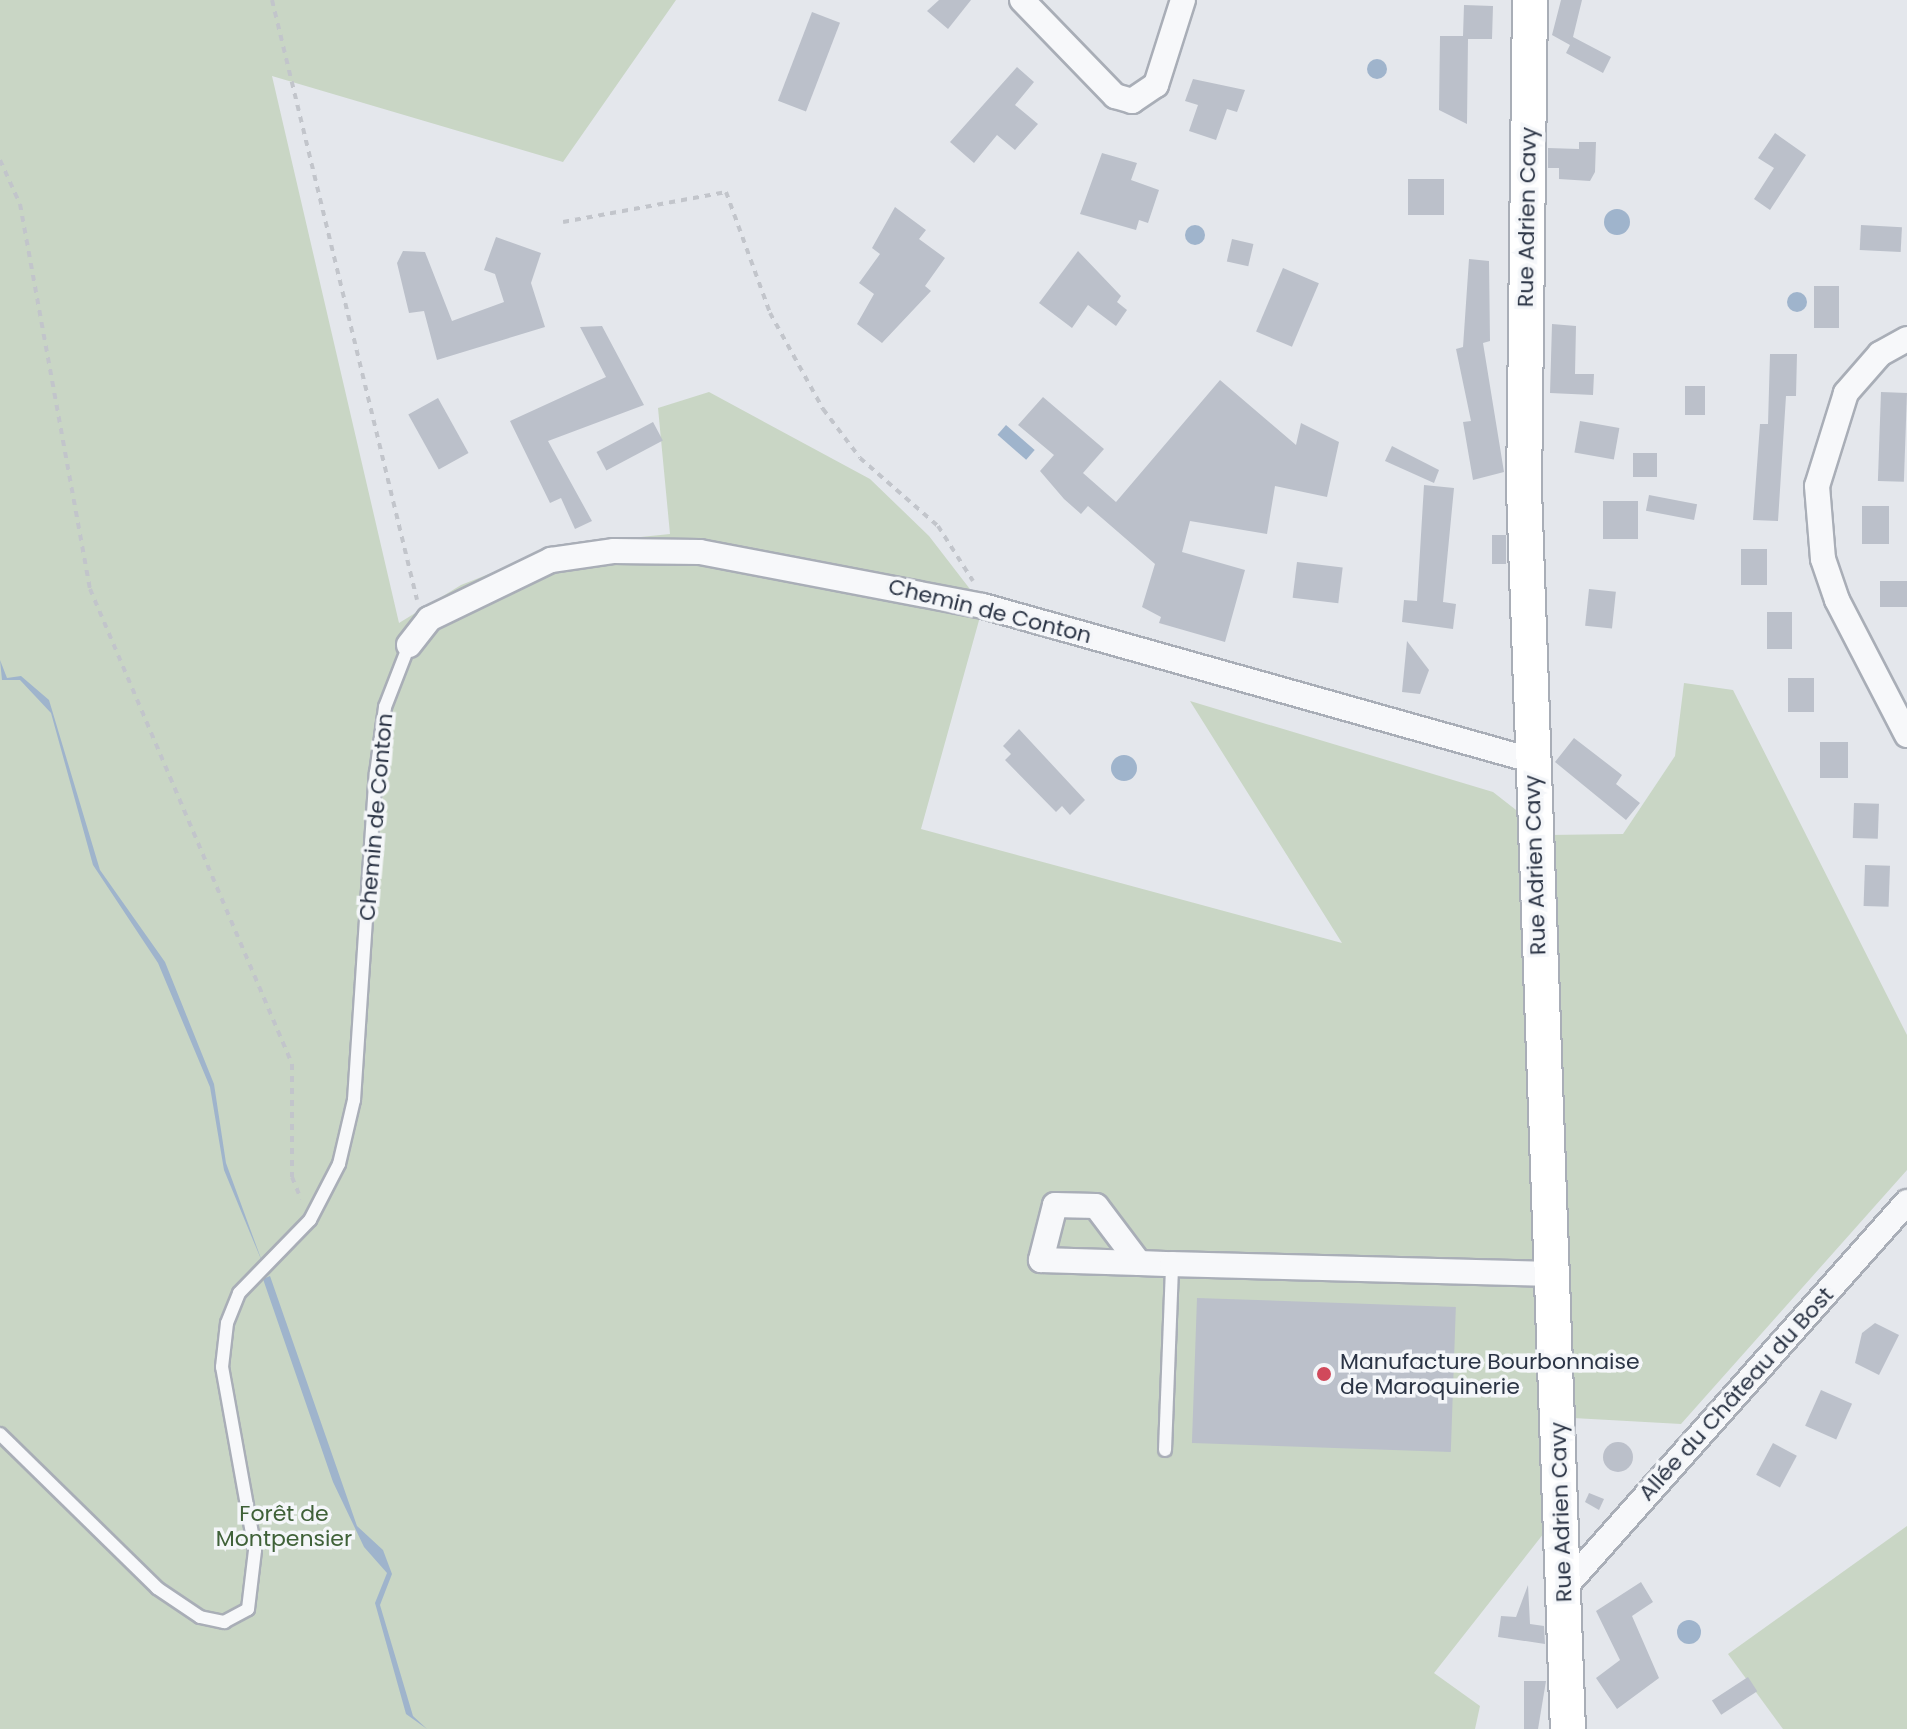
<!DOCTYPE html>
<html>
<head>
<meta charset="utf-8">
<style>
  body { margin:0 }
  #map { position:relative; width:1907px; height:1729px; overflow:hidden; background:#e4e7ec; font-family:Poppins,sans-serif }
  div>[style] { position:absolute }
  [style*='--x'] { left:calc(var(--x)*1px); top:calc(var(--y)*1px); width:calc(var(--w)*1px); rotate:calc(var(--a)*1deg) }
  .green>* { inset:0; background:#c9d6c5 }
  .water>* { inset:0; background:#9fb4cc; transform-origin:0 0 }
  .round { border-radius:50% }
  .building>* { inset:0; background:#bbc0ca; transform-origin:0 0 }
  .path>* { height:4px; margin-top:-2px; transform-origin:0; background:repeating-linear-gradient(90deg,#c2c5cb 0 6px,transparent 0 12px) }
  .roads { filter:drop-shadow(2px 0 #a9aeb7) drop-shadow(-2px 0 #a9aeb7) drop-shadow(0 2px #a9aeb7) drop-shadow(0 -2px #a9aeb7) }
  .lane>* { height:12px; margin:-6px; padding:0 6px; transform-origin:6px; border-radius:6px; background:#f7f8fa }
  .street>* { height:24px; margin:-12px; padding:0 12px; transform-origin:12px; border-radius:12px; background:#f7f8fa }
  .secondary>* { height:34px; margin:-17px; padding:0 17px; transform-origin:17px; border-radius:17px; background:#fff }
  .dots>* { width:22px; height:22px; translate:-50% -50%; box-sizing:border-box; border:4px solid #f4f6f9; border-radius:50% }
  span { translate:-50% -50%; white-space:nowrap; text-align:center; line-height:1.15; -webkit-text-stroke:7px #f4f6f9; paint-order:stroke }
  .street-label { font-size:22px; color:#2b3445 }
  .poi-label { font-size:22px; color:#2b3445 }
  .left { translate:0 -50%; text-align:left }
  .park-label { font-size:22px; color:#3f6138 }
</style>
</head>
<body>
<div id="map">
  <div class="green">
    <i style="clip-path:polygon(0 0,676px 0,563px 162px,272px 76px,399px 623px,461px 585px,563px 545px,670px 534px,658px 408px,709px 392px,870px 479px,929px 536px,983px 606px,921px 829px,1342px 943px,1190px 701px,1493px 792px,1548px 835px,1623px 834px,1675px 756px,1684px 683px,1733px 690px,1907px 1035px,1907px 1170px,1681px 1424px,1573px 1418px,1577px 1491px,1434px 1673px,1480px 1706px,1475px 1729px,0 1729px)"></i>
    <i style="clip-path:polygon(1907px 1526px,1907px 1729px,1783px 1729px,1728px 1654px)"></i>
  </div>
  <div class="water">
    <i class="round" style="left:1367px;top:59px;width:20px;height:20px"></i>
    <i class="round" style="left:1604px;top:209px;width:26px;height:26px"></i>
    <i class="round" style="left:1185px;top:225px;width:20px;height:20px"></i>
    <i class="round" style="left:1787px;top:292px;width:20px;height:20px"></i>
    <i style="left:1006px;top:425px;width:38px;height:13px;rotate:41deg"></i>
    <i style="clip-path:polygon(0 660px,7px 678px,21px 676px,49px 700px,100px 870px,165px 962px,214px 1084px,226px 1163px,263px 1264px,224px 1170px,210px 1087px,158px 963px,93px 865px,51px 713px,20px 680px,2px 680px)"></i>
    <i class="round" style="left:1111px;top:755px;width:26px;height:26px"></i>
    <i style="clip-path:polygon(270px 1276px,357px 1526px,383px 1550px,392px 1574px,380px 1605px,413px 1716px,427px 1729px,406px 1714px,375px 1603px,387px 1573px,364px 1547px,333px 1482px,263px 1279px)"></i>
    <i class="round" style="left:1677px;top:1620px;width:24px;height:24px"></i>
  </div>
  <div class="building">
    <i style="clip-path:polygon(939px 0,971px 0,948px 29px,927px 11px)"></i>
    <i style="clip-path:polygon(1561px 0,1582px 0,1573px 37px,1611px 57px,1603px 73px,1566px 53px,1570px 45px,1552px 35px)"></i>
    <i style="clip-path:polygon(1464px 5px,1493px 6px,1492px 39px,1468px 39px,1467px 124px,1439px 110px,1440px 36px,1463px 36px)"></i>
    <i style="left:812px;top:12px;width:30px;height:95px;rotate:21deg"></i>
    <i style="clip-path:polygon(1017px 67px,1034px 82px,1015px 105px,1038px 124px,1015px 150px,997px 135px,974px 163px,950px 142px)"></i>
    <i style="clip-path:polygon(1193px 79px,1245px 90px,1237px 112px,1227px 109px,1216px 140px,1189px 131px,1198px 105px,1185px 101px)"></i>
    <i style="clip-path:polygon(1775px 133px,1806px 155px,1770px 210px,1754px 199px,1774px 168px,1758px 158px)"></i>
    <i style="clip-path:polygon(1579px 142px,1596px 142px,1595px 172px,1590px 181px,1559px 179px,1559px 168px,1548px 168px,1548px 148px,1579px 149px)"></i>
    <i style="clip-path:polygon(1102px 153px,1137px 163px,1131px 180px,1159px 190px,1148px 223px,1139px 220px,1136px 230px,1080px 214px)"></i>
    <i style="left:1408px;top:179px;width:36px;height:36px"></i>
    <i style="clip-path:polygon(895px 207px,926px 230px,919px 239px,945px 258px,925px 286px,931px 291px,882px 343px,857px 324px,874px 294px,859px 283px,880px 254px,872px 248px)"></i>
    <i style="left:1861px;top:225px;width:41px;height:25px;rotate:3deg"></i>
    <i style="clip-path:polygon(496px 237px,541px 253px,531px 283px,545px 327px,437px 360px,424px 311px,409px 313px,397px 263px,403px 251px,425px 252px,452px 321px,504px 302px,495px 274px,484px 270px)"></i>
    <i style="left:1232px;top:239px;width:22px;height:23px;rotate:13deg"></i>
    <i style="clip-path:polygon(1078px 251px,1121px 296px,1117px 302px,1127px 310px,1116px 326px,1088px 305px,1072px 328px,1039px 303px)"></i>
    <i style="clip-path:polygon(1469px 259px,1489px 261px,1490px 341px,1483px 343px,1504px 472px,1473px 480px,1463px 422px,1471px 421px,1456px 349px,1463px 347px)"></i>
    <i style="left:1283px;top:268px;width:39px;height:69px;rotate:23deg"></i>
    <i style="left:1814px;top:286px;width:25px;height:42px"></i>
    <i style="clip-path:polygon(1552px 324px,1576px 326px,1575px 374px,1594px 374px,1593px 395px,1550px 393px)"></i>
    <i style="clip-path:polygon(602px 326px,644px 405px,548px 441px,592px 521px,575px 529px,561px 498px,550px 503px,510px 421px,606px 377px,580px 327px)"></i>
    <i style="clip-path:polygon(1770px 354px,1797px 354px,1796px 396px,1786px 396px,1778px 521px,1753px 520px,1760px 424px,1768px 424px)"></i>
    <i style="clip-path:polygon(1220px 380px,1296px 445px,1301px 423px,1339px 442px,1327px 497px,1275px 486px,1267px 534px,1190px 521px,1182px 552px,1245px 570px,1225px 642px,1159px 623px,1161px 617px,1142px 607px,1155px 564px,1088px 506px,1081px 514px,1064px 499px,1040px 471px,1054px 455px,1018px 425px,1043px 397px,1104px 449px,1083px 473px,1116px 502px)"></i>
    <i style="left:1685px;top:386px;width:20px;height:29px"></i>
    <i style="left:1881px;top:392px;width:26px;height:89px;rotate:2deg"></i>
    <i style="left:438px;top:398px;width:63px;height:34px;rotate:61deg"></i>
    <i style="left:1580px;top:421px;width:40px;height:32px;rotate:10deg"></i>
    <i style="left:653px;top:422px;width:21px;height:64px;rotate:62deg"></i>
    <i style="clip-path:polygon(1392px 446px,1439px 470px,1434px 483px,1385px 461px)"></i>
    <i style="left:1633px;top:453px;width:24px;height:24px"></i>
    <i style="clip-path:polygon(1424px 485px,1454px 488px,1443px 602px,1456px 604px,1453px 629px,1402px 622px,1404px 600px,1417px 601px)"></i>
    <i style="left:1649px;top:495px;width:49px;height:16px;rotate:11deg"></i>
    <i style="left:1638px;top:501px;width:38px;height:35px;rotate:90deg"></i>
    <i style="left:1862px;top:506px;width:27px;height:38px"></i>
    <i style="left:1492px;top:535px;width:14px;height:29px"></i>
    <i style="left:1741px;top:549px;width:26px;height:36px"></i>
    <i style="left:1297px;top:562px;width:46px;height:36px;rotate:7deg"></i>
    <i style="left:1880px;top:581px;width:27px;height:26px"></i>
    <i style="left:1589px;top:589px;width:27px;height:37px;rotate:6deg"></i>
    <i style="left:1767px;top:612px;width:25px;height:37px"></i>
    <i style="clip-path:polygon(1407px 641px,1429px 670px,1420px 694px,1402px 692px)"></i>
    <i style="left:1788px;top:678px;width:26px;height:34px"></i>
    <i style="clip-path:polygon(1019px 729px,1085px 800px,1070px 815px,1062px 806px,1056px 812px,1005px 760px,1011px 754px,1003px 746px)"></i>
    <i style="clip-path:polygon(1574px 738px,1622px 775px,1616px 784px,1640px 803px,1626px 820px,1555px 762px)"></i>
    <i style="left:1820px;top:742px;width:28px;height:36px"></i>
    <i style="left:1854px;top:803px;width:25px;height:35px;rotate:2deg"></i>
    <i style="left:1865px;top:865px;width:25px;height:41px;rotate:2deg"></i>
    <i style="left:1197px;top:1298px;width:259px;height:145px;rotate:2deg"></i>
    <i style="clip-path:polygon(1875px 1323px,1899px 1335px,1879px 1375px,1855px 1363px,1862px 1333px)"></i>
    <i style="left:1821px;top:1390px;width:34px;height:39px;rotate:24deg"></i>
    <i class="round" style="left:1603px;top:1442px;width:30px;height:30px"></i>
    <i style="left:1773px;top:1443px;width:27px;height:36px;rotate:28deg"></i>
    <i style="clip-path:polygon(1589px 1493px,1604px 1499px,1599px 1510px,1585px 1502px)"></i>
    <i style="clip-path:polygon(1641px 1582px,1653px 1602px,1632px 1616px,1659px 1678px,1617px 1709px,1596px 1678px,1620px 1660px,1596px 1611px)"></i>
    <i style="clip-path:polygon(1528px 1585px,1530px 1624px,1544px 1626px,1545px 1644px,1498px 1637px,1501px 1616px,1516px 1617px)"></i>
    <i style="left:1748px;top:1677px;width:17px;height:43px;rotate:57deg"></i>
    <i style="clip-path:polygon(1524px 1681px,1546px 1681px,1538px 1729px,1524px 1729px)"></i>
  </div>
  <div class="path">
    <i style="--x:272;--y:0;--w:617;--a:76.41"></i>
    <i style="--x:0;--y:160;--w:48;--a:65.6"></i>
    <i style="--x:20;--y:204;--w:391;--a:79.7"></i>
    <i style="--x:90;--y:589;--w:516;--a:66.96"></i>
    <i style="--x:292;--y:1064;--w:113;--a:90"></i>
    <i style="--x:292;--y:1177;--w:24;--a:68"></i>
    <i style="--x:563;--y:222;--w:166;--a:-10.4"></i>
    <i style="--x:726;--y:192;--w:129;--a:70"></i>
    <i style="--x:770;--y:313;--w:110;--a:61.1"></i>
    <i style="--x:823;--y:409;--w:61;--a:52.9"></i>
    <i style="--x:860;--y:458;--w:103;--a:41.1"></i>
    <i style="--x:938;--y:526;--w:65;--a:57.5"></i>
  </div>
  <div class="roads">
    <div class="lane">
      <i style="--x:0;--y:1434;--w:220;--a:44.4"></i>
      <i style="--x:157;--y:1588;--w:52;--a:34"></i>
      <i style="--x:200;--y:1617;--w:25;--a:12"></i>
      <i style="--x:224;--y:1622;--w:27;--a:-28"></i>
      <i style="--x:248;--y:1609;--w:59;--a:-83.2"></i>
      <i style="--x:255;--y:1550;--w:186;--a:-100.2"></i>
      <i style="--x:222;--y:1367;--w:44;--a:-83.5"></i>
      <i style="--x:227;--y:1323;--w:32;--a:-68"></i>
      <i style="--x:239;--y:1293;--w:102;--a:-45.8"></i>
      <i style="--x:310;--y:1220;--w:63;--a:-62.6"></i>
      <i style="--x:339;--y:1164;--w:66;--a:-76.8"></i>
      <i style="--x:354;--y:1100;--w:328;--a:-86.2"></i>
      <i style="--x:376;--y:773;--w:67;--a:-82.2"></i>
      <i style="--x:385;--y:707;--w:66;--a:-68.8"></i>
      <i style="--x:1165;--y:1450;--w:186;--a:-87.8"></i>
    </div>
    <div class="street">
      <i style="--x:1022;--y:0;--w:134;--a:45.9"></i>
      <i style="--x:1115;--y:96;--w:18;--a:16"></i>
      <i style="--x:1132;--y:101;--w:29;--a:-34"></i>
      <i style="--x:1156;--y:85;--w:89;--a:-72.4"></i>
      <i style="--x:1907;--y:339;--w:31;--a:151"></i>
      <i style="--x:1880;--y:354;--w:52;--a:131.1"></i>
      <i style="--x:1846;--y:393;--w:97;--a:107.3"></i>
      <i style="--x:1817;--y:486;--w:73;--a:85.3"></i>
      <i style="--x:1823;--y:559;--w:43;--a:71.1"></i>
      <i style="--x:1837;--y:600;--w:152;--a:62.6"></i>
      <i style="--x:409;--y:645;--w:33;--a:-52"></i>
      <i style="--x:429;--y:619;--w:136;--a:-25.8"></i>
      <i style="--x:551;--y:560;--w:64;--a:-8.1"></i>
      <i style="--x:614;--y:551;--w:86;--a:0.7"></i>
      <i style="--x:700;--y:552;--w:288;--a:10.8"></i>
      <i style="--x:983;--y:606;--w:569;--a:15.7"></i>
      <i style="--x:1139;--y:1263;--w:71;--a:-127"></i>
      <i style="--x:1096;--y:1206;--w:41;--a:-178.6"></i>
      <i style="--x:1055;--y:1205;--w:57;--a:104.3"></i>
      <i style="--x:1041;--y:1260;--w:98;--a:1.8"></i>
      <i style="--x:1139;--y:1263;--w:33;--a:2"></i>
      <i style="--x:1172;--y:1264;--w:378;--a:1.5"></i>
      <i style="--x:1565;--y:1587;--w:515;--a:-48.38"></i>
    </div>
    <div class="secondary">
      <i style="--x:1530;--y:0;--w:490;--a:90.7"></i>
      <i style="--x:1524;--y:490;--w:1240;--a:87.97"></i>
    </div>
  </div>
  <div class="dots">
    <i style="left:1324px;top:1374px;background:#d1495b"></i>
  </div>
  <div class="street-label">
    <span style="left:1527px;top:217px;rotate:-89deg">Rue Adrien Cavy</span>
    <span style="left:990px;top:611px;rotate:14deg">Chemin de Conton</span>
    <span style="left:376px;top:817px;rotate:-85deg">Chemin de Conton</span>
    <span style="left:1535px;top:865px;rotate:-92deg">Rue Adrien Cavy</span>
    <span style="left:1736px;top:1394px;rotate:-48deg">Allée du Château du Bost</span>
    <span style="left:1561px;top:1512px;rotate:-92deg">Rue Adrien Cavy</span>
  </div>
  <div class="poi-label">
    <span class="left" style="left:1340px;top:1374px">Manufacture Bourbonnaise<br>de Maroquinerie</span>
  </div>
  <div class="park-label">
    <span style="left:284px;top:1526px">Forêt de<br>Montpensier</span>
  </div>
</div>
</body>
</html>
